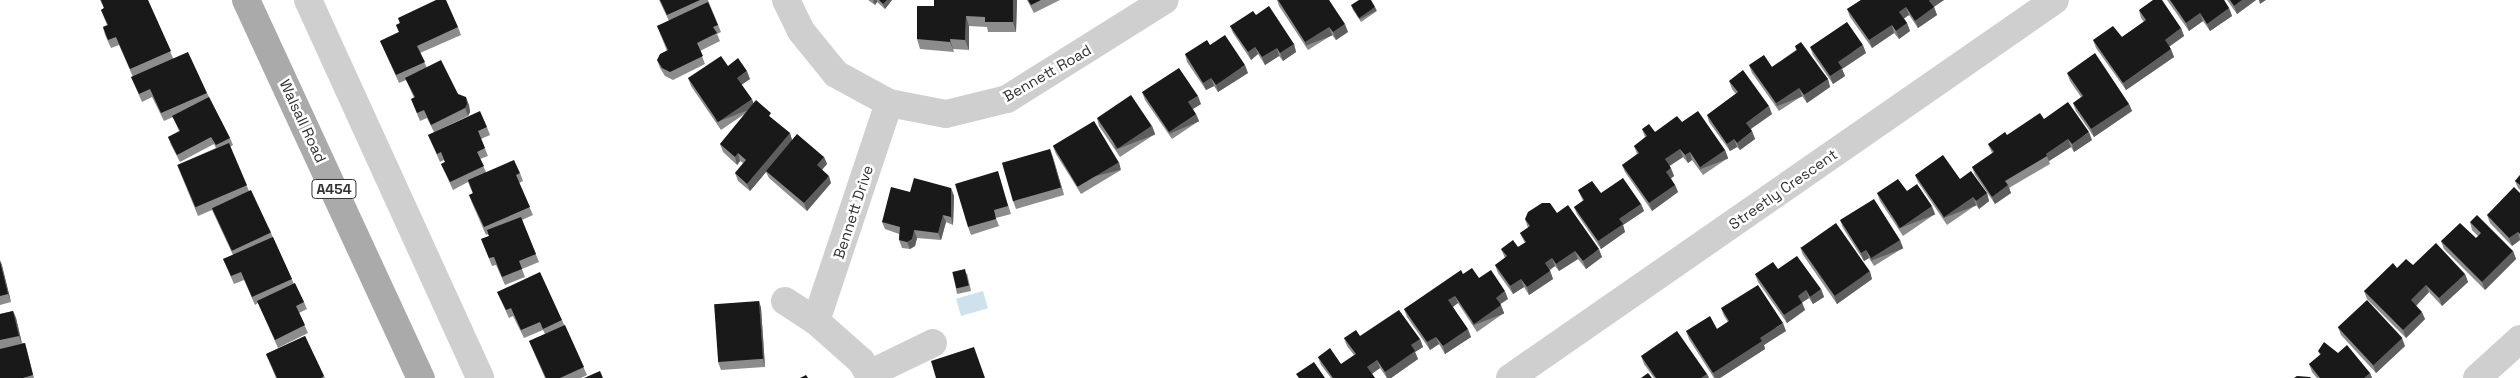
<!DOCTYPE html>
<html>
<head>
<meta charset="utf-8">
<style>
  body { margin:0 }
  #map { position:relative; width:2520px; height:378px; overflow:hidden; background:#fff; font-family:"Space Grotesk",sans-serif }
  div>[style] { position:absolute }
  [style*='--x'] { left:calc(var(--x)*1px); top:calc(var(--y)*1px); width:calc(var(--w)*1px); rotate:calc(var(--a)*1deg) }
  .water>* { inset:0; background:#cee2ed; transform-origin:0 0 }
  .minor>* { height:28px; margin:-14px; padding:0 14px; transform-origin:14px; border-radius:14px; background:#cfcfcf }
  .major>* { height:28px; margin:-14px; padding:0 14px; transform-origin:14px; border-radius:14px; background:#aaa }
  .wall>* { inset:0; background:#8c8c8c }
  .shaded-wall>* { inset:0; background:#5e5e5e; transform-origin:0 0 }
  .building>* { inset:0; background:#191919; transform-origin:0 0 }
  span { translate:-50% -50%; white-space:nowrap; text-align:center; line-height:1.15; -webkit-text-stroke:5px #fff; paint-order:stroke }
  .shield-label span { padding:1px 4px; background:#fff; border:1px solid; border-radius:4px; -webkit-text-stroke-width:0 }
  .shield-label { font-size:14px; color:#323232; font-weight:700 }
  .street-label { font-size:15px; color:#323232 }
</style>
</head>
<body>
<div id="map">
  <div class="water">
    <i style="left:983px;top:291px;width:18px;height:28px;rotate:74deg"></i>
  </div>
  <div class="minor">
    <i style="--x:308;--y:0;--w:415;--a:65.5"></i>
    <i style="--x:786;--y:0;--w:34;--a:64"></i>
    <i style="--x:801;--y:31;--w:55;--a:50.9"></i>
    <i style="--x:836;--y:74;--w:60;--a:28.7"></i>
    <i style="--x:889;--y:103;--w:58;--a:10.9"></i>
    <i style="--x:946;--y:114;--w:63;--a:-13.8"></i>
    <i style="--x:1007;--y:99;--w:186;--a:-32.1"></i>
    <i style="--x:785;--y:301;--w:37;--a:33"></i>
    <i style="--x:869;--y:374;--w:71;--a:-25.8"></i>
    <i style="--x:871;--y:378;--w:20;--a:-120"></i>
    <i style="--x:861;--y:361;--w:60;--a:-138.4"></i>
    <i style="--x:816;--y:321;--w:230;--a:-71.5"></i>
    <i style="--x:1510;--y:378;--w:663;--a:-34.74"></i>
    <i style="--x:2477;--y:378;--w:58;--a:-42.2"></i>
  </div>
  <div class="major">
    <i style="--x:246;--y:0;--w:417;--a:65.2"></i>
  </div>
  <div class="wall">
    <i style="clip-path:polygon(100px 0,148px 0,173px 58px,207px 93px,230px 138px,233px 145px,230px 147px,249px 191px,271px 233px,294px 284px,304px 302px,307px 309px,299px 313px,308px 333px,278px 348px,258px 303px,255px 305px,244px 280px,234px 284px,223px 259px,233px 255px,212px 210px,198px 216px,177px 165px,216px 148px,214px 144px,180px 162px,171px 145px,168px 137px,179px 131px,173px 117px,164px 121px,152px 97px,142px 102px,131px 77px,133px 77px,119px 45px,111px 48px,105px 35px,103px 27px,107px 25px,101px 10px,104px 8px)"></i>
    <i style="clip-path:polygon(659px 0,708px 0,721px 32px,717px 34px,720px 41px,700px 51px,705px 64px,673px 80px,665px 76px,660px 68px,657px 60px,667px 51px,657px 26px,669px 21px)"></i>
    <i style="clip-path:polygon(868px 0,892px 0,885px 9px,877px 2px,875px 5px)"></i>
    <i style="clip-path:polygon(934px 0,1017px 0,1016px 32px,988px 32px,987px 27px,969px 26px,969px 50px,953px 49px,954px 52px,920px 49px,917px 39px,934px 6px)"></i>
    <i style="clip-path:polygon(1027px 0,1060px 0,1034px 13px)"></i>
    <i style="clip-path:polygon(1277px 0,1329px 0,1348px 32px,1336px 40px,1332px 35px,1308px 50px,1279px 6px)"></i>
    <i style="clip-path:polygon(1861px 0,1944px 0,1934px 7px,1937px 15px,1918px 28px,1909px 15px,1904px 18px,1907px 23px,1910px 31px,1899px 39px,1894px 33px,1872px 48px,1850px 17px,1847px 9px)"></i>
    <i style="clip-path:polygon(2167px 0,2224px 0,2229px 8px,2232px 16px,2210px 31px,2203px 21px,2189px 31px)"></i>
    <i style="clip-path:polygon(2227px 0,2256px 0,2237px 14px)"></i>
    <i style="clip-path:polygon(1351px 5px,1377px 11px,1361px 22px,1353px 10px)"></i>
    <i style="clip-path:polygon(2139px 10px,2181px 28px,2184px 36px,2169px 47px,2174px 57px,2126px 90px,2096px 48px,2093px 40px,2122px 37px,2144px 22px,2141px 18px)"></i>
    <i style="clip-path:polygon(1256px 15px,1294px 44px,1296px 52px,1283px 61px,1279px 56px,1265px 65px,1258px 54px,1251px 60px,1233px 33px,1230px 26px)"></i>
    <i style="clip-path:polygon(398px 18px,458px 27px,461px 35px,420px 53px,427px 68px,458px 94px,469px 105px,470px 112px,468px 116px,439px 130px,487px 127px,490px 135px,481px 139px,488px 156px,480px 159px,486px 172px,520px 173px,523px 181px,519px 183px,533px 215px,522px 220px,539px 262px,522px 269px,525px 277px,505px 285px,496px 265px,492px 266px,481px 239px,489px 236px,488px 234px,486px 235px,472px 203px,469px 195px,473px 194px,468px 182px,453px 190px,441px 164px,445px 162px,444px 160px,440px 162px,428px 135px,434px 132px,427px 118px,420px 121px,411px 99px,414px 98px,406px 80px,399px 83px,380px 41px,399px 32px,396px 25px,400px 23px)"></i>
    <i style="clip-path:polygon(1210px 45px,1248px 73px,1218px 92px,1214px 86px,1206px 90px,1187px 62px,1185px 54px)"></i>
    <i style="clip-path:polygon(1795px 46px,1828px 79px,1830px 87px,1807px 103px,1802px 96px,1779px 111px,1752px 73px,1749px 65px,1772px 67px,1796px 50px)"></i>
    <i style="clip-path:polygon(1810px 47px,1866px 53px,1842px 69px,1845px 76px,1833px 84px,1813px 55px)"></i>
    <i style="clip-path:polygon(728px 66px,750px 79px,741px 84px,753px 103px,790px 133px,792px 140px,824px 157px,827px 164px,822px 170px,831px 183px,807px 211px,769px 178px,766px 172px,750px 191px,738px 181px,735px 173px,743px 163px,740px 161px,737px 165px,723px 152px,720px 144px,746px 113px,721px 130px,691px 86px,688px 78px)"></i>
    <i style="clip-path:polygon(2067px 73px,2129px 104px,2132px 111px,2094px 137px,2076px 111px,2073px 103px,2081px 97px,2070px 81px)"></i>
    <i style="clip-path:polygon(1729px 81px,1772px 114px,1751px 129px,1755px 139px,1740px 150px,1737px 147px,1730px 151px,1709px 122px,1707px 115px,1736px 94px,1732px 89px)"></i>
    <i style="clip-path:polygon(1142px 92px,1201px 104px,1193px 109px,1199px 121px,1172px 139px,1145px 100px)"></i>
    <i style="clip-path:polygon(1097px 118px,1152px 126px,1155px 134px,1120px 157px,1099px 126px)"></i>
    <i style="clip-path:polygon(2044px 119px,2092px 140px,2074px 152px,2071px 147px,2049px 161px,2050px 164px,2009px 188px,2011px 193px,1995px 204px,1975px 175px,1972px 167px,1992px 153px,1988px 144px)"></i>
    <i style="clip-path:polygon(1682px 122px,1725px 150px,1728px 158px,1703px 175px,1692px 160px,1688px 163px,1683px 157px,1669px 166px,1674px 176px,1671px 178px,1675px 185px,1678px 192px,1652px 211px,1625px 172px,1622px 165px,1637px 154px,1634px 146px,1645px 137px,1642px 129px,1655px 132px)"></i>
    <i style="clip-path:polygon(1053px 146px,1121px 170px,1081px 194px,1056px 154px)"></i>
    <i style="clip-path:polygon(1050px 149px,1064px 195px,1016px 209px,1013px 201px)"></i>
    <i style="clip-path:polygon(1915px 175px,1960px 179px,1987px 193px,1989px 201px,1979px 209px,1976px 205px,1947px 225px,1918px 182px)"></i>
    <i style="clip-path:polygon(2520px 175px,2520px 190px,2518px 188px,2515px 181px)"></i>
    <i style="clip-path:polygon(1000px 179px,1011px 214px,996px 218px,999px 226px,971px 235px,968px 227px)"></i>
    <i style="clip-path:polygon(951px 188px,954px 196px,953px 225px,946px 222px,941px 240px,917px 238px,915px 246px,910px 249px,902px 248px,899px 240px,899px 234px,885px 229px,882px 222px,910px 192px)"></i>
    <i style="clip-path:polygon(1578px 190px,1601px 193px,1641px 204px,1644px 211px,1623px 225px,1625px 232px,1601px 249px,1577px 214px,1574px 207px,1583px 201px)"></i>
    <i style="clip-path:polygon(1907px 191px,1935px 214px,1903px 236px,1880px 201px,1877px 193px)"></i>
    <i style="clip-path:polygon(2520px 193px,2520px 240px,2512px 246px,2490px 223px,2487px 215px)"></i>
    <i style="clip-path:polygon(1557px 213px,1602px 257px,1586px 269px,1578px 259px,1559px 271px,1555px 266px,1550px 270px,1553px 279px,1529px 295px,1524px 287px,1513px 294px,1498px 273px,1495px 265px,1505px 258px,1501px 249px,1518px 247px,1525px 243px,1520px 233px,1528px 228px,1525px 219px)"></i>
    <i style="clip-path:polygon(1840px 220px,1900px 240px,1903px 248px,1874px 266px,1869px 258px,1864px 261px,1843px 228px)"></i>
    <i style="clip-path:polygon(2470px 222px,2513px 251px,2516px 259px,2485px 290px,2444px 249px,2441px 241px,2476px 238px,2478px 236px,2472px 230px)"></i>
    <i style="clip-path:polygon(1800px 247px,1872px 279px,1837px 304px,1803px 255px)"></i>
    <i style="clip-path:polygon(0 260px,11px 302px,0 305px)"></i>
    <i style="clip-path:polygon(2413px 265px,2465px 274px,2468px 282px,2442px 306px,2429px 292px,2416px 306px,2425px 319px,2406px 338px,2367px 299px,2364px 291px,2397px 268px)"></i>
    <i style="clip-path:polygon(1778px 269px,1821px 289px,1824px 297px,1813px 304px,1809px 298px,1802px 302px,1805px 310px,1787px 323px,1758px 282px,1755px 274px)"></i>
    <i style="clip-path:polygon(967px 273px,971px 291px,957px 294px,956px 289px)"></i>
    <i style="clip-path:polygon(1463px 274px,1479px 278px,1508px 299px,1500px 304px,1504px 313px,1477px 332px,1458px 303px,1453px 307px,1471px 337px,1445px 354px,1439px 344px,1430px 350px,1407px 317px,1404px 309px)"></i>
    <i style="clip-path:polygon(497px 292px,562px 320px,587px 375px,581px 378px,545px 378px,529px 341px,545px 334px,543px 330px,524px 338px,513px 316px,509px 318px)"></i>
    <i style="clip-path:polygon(759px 301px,761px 308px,765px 367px,721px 370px,718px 362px)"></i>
    <i style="clip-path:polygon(1721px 308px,1786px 331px,1764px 345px,1765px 349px,1720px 378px,1714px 378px,1689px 339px,1686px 331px,1717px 329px,1728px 322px,1724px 316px)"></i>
    <i style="clip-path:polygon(13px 311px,16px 318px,22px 343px,25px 343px,27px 350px,34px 378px,0 378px,0 314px)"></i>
    <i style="clip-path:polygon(2338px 327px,2405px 346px,2376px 373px,2341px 335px)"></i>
    <i style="clip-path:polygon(305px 336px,325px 378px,276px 378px,266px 354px)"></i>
    <i style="clip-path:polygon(1360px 336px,1420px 339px,1423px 347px,1415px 352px,1418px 359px,1391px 378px,1387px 378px,1380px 368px,1372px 374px,1375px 378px,1331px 378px,1321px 365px,1318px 357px,1341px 364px,1354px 355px,1347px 346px,1344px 338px)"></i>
    <i style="clip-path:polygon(2318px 351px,2370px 373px,2372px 378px,2317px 378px,2312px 372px,2309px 364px,2320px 355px)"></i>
    <i style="clip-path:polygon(1641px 356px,1707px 374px,1709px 378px,1654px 378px,1644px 364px)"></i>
  </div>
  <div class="shaded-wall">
    <i style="clip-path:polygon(874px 0,877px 0,877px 2px,875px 5px,873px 1px)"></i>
    <i style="clip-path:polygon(887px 0,892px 0,885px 9px,883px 4px)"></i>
    <i style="clip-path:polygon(1013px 0,1017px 0,1016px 32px,1013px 22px)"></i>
    <i style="clip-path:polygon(1930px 0,1944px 0,1932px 8px,1929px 1px)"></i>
    <i style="clip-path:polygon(2242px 0,2256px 0,2237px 14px,2234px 6px)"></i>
    <i style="clip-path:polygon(2259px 0,2266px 0,2260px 4px)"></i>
    <i style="left:1375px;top:7px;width:4px;height:19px;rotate:63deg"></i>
    <i style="clip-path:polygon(1906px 7px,1909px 15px,1902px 20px,1899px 12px)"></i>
    <i style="clip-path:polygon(1934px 7px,1937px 15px,1918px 28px,1915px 21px)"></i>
    <i style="clip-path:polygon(2229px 8px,2232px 16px,2210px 31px,2207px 24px)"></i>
    <i style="clip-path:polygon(2200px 13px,2203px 21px,2189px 31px,2186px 23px)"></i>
    <i style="clip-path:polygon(966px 16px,969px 26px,969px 50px,965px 40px)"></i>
    <i style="clip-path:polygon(1907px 23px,1910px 31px,1899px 39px,1896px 31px)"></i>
    <i style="clip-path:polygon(1345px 24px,1348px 32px,1336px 40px,1333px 32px)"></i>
    <i style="clip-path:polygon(1892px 25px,1894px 33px,1872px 48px,1869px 40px)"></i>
    <i style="left:1329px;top:27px;width:9px;height:28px;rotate:69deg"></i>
    <i style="clip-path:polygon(2181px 28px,2184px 36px,2167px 48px,2165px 40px)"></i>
    <i style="clip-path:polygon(950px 39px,953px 49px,954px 52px,950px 42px)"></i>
    <i style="clip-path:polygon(1294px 44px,1296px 52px,1283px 61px,1280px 53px)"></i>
    <i style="clip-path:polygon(1863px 45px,1866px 53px,1842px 69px,1845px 76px,1833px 84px,1830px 76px,1838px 62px)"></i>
    <i style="clip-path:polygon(1255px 47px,1258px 54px,1251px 60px,1248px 52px)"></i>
    <i style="clip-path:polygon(1277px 48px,1279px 56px,1265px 65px,1262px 57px)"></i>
    <i style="clip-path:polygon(2171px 49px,2174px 57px,2126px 90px,2123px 83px)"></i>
    <i style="clip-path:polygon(1245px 65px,1248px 73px,1218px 92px,1216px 85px)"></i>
    <i style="clip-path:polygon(747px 71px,750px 79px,740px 86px,737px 78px)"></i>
    <i style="clip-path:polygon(1211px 78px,1214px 86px,1206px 90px,1203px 83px)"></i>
    <i style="clip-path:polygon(1828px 79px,1830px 87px,1807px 103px,1804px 95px)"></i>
    <i style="left:1799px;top:88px;width:9px;height:27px;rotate:69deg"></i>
    <i style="clip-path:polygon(1198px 96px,1201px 104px,1191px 110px,1188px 102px)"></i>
    <i style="clip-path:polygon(466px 97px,469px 105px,470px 112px,468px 116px,465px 108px)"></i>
    <i style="left:752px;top:99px;width:9px;height:41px;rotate:69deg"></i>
    <i style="clip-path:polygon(2129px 104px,2132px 111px,2094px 137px,2091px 129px)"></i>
    <i style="clip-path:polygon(1769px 106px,1772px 114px,1749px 130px,1746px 123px)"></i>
    <i style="left:1196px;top:114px;width:8px;height:32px;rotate:67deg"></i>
    <i style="left:1152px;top:126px;width:9px;height:42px;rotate:69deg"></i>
    <i style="clip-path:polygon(1752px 131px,1755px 139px,1740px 150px,1737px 143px)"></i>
    <i style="clip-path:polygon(2089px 132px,2092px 140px,2074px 152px,2072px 144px)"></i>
    <i style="clip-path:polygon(790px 133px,792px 140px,766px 171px,766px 172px,750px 191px,747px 184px)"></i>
    <i style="clip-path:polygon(1734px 139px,1737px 147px,1730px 151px,1727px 144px)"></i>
    <i style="clip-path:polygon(2068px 139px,2071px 147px,2049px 161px,2046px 154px)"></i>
    <i style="clip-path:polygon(1050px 149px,1053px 157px,1064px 195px,1061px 187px)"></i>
    <i style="clip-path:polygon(1680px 149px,1683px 157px,1668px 167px,1665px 159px)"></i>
    <i style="left:1725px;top:150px;width:9px;height:30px;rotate:69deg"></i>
    <i style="clip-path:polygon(1690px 152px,1692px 160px,1688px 163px,1685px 155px)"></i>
    <i style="clip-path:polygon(738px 153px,740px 161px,737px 165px,735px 157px)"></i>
    <i style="clip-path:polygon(824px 157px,827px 164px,819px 173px,817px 165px)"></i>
    <i style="left:1119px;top:162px;width:8px;height:47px;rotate:76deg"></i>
    <i style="clip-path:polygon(1671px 168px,1674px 176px,1669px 180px,1666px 172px)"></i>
    <i style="clip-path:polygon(829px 176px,831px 183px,807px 211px,804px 203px)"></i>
    <i style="clip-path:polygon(1675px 185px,1678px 192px,1652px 211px,1649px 203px)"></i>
    <i style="clip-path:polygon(2008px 185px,2011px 193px,1995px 204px,1992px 197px)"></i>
    <i style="clip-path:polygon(951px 188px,954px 196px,953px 225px,951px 217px)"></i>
    <i style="clip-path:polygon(1987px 193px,1989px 201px,1979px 209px,1976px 201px)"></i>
    <i style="left:1973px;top:197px;width:9px;height:35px;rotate:69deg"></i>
    <i style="clip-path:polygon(1641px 204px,1644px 211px,1623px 225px,1625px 232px,1601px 249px,1598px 241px,1619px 219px)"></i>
    <i style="left:1932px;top:206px;width:9px;height:39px;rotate:69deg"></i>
    <i style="clip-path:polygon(943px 215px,946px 222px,941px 240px,938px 233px)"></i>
    <i style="clip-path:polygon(914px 230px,917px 238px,915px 246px,910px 249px,907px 242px)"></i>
    <i style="clip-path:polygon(2518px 232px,2520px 240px,2512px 246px,2509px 238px)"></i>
    <i style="left:1900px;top:240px;width:9px;height:34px;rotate:69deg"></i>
    <i style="clip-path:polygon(1599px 249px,1602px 257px,1586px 269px,1583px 261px)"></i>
    <i style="clip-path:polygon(1866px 250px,1869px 258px,1864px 261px,1861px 253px)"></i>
    <i style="clip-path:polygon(1575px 251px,1578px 259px,1559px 271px,1556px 264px)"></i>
    <i style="clip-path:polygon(2513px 251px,2516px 259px,2485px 290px,2482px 282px)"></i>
    <i style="clip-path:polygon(1552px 258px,1555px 266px,1548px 271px,1545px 263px)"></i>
    <i style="clip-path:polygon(0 260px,2px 265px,11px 302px,8px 294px)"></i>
    <i style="clip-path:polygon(1550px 271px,1553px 279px,1529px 295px,1527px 287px)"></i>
    <i style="clip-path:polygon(1870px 271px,1872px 279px,1837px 304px,1834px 296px)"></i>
    <i style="clip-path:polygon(2465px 274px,2468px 282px,2442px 306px,2439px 298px)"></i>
    <i style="clip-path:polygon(1521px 279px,1524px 287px,1513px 294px,1510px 286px)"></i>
    <i style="clip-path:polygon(2426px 285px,2429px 292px,2414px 308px,2411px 300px)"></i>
    <i style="clip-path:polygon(1821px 289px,1824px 297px,1813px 304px,1810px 297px)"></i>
    <i style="clip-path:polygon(1806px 290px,1809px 298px,1800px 304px,1798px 296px)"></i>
    <i style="clip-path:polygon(1505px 291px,1508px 299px,1499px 305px,1496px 298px)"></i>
    <i style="clip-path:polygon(1455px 296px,1458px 303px,1451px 308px,1448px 300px)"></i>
    <i style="clip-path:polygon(759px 301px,761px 308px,765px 367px,763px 359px)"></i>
    <i style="clip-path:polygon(1802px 303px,1805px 310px,1787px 323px,1784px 315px)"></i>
    <i style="left:1501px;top:305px;width:9px;height:33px;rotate:69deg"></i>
    <i style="clip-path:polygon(13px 311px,16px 318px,22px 344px,19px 336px)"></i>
    <i style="clip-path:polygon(2422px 312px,2425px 319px,2406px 338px,2403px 330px)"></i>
    <i style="clip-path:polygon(1783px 323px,1786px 331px,1764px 345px,1765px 349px,1720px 378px,1715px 378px,1713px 373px,1760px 338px)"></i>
    <i style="clip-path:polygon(1468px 329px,1471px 337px,1445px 354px,1443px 346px)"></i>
    <i style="clip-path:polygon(1436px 337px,1439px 344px,1430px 350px,1427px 342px)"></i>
    <i style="clip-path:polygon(2402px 338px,2405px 346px,2376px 373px,2373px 365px)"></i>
    <i style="clip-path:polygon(1420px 339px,1423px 347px,1415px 352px,1418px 359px,1391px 378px,1387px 378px,1385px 372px,1411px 345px)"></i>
    <i style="clip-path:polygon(1377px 360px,1380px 368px,1370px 375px,1367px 367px)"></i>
    <i style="clip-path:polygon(2370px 373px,2372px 378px,2364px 378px)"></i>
    <i style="clip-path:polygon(1707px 374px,1709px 378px,1701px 378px)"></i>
  </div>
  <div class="building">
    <i style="clip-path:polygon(101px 0,148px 0,171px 51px,130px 69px,116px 37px,108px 40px,103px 27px,108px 25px,101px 10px,104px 8px)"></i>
    <i style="clip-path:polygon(436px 0,446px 0,458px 27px,417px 46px,425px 62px,396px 75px,380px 41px,399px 32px,396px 25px,400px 23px,398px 18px)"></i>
    <i style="clip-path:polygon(660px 0,700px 0,667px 15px)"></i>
    <i style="clip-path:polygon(879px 0,887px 0,883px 4px)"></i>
    <i style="clip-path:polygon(934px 0,1013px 0,1013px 22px,985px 22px,985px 17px,966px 16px,965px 40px,950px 39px,950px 42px,917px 39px,917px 6px,934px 6px)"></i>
    <i style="clip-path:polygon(1028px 0,1041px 0,1031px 5px)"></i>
    <i style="clip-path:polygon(1278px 0,1329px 0,1345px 24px,1333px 32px,1329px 27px,1305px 42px)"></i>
    <i style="clip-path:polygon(1359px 0,1371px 0,1375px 7px,1359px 18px,1351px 5px)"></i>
    <i style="clip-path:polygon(1861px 0,1930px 0,1929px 1px,1934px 7px,1915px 21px,1906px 7px,1899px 12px,1907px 23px,1896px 31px,1892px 25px,1869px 40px,1847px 9px)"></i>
    <i style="clip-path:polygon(2153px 0,2162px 0,2181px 28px,2165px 40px,2171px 49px,2123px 83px,2093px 40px,2113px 26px,2122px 37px,2146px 20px,2139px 10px)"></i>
    <i style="clip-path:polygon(2170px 0,2224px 0,2229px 8px,2207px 24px,2200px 13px,2186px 23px)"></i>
    <i style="clip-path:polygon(2230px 0,2242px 0,2234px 6px)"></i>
    <i style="clip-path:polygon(708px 2px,718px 25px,713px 27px,717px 33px,697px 43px,703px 56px,670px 72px,662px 68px,657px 60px,660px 54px,668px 50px,657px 26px)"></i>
    <i style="clip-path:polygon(1269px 6px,1294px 44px,1280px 53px,1277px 48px,1262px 57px,1255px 47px,1248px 52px,1230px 26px,1253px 11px,1256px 15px)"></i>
    <i style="clip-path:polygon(1847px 22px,1863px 45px,1838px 62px,1842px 68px,1830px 76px,1810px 47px)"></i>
    <i style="clip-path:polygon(1225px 35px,1245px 65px,1216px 85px,1211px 78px,1203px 83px,1185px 54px,1207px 40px,1210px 45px)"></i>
    <i style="clip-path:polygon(1801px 42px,1828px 79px,1804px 95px,1799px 88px,1776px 103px,1749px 65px,1764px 55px,1772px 67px,1797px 50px,1795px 46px)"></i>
    <i style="clip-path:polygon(188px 52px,207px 93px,161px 113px,150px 89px,139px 94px,131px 77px)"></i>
    <i style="clip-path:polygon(2095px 53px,2129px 104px,2091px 129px,2073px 103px,2083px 96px,2067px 73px)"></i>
    <i style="clip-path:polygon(721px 56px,728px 66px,738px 58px,747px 71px,737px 78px,752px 99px,718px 122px,688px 78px)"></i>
    <i style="clip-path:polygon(441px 60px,458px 94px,466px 97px,467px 104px,465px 108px,431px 125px,424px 110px,417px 113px,411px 99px,415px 97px,405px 78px)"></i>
    <i style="clip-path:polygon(1179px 68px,1198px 96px,1188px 102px,1196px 114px,1169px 132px,1142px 92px)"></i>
    <i style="clip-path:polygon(1743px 70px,1769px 106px,1746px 123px,1752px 131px,1737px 143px,1734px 139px,1727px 144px,1707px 115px,1738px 92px,1729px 81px)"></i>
    <i style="left:1131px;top:95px;width:37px;height:41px;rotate:56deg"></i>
    <i style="clip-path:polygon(209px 97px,230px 138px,216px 145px,211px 137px,177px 155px,168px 137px,180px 131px,172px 116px)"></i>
    <i style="clip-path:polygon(756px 100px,771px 113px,769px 116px,790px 133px,747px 184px,735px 173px,746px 160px,738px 153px,735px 157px,720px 144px)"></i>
    <i style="clip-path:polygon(2068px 102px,2089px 132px,2072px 144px,2068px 139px,2046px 154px,2047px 156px,2005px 181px,2008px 185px,1992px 197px,1972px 167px,1994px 152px,1988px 144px,2005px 132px,2007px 135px,2040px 113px,2044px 119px)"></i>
    <i style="clip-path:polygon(480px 111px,487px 127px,478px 131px,485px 148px,477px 152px,484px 166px,450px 182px,441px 164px,445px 162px,441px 152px,437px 154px,428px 135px)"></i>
    <i style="clip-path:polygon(1698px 111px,1725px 150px,1700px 167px,1690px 152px,1685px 155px,1680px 149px,1665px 159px,1671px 168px,1666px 172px,1675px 185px,1649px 203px,1622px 165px,1639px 153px,1634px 146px,1647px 136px,1642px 129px,1649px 124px,1655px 132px,1677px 116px,1682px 122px)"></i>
    <i style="left:1094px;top:121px;width:48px;height:48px;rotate:59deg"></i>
    <i style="clip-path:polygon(797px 134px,824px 157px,817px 165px,829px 176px,804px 203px,766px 171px)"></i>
    <i style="left:229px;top:143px;width:46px;height:56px;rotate:67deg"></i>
    <i style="left:1050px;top:149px;width:40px;height:50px;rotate:74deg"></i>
    <i style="clip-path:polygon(1943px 155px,1960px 179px,1971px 171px,1987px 193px,1976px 201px,1973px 197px,1944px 217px,1915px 175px)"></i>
    <i style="clip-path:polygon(514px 160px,520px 173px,516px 175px,530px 207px,484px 227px,469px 195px,473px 193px,468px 180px)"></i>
    <i style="clip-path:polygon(998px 171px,1008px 206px,994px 210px,996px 219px,968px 227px,955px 184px)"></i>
    <i style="clip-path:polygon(2520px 175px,2520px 185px,2515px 181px)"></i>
    <i style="clip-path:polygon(914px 178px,951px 188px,951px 217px,943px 215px,938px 233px,914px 230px,912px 239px,907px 242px,899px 240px,900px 227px,882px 222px,891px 187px,910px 192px)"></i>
    <i style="clip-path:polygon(1623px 178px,1641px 204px,1619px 219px,1623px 224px,1598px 241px,1574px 207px,1584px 200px,1578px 190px,1592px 181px,1601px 193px)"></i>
    <i style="clip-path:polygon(1898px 179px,1907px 191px,1917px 184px,1932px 206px,1900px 228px,1877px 193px)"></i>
    <i style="clip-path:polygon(2514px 187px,2520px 193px,2520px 234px,2518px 232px,2509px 238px,2487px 215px)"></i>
    <i style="left:251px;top:190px;width:47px;height:43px;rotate:65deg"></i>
    <i style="clip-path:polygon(1874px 199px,1900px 240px,1871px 258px,1866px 250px,1861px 253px,1840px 220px)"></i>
    <i style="clip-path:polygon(1542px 203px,1550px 203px,1557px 213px,1568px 205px,1599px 249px,1583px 261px,1575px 251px,1556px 264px,1552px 258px,1545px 263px,1550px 271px,1527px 287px,1521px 279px,1510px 286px,1495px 265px,1507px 256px,1501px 249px,1513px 240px,1518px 247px,1526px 242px,1520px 233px,1530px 226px,1525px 219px,1528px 212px)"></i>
    <i style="clip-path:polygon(2477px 215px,2513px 251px,2482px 282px,2441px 241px,2460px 223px,2476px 238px,2481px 233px,2470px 222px)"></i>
    <i style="clip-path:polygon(521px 217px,536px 254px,519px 261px,522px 269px,502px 277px,494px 257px,489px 258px,481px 239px,489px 236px,487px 230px)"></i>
    <i style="left:1836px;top:223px;width:59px;height:43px;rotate:55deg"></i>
    <i style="clip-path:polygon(273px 237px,292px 279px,252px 297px,241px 272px,231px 276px,223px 259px)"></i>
    <i style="clip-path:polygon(2436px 243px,2465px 274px,2439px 298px,2426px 285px,2411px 300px,2422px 312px,2403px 330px,2364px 291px,2393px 263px,2397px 268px,2406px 259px,2413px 265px)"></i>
    <i style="clip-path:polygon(1797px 256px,1821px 289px,1810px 297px,1806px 290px,1798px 296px,1802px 303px,1784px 315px,1755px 274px,1773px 262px,1778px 269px)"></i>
    <i style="clip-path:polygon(0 261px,8px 294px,0 296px)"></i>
    <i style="clip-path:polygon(1472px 268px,1479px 278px,1491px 270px,1505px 291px,1496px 298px,1501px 305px,1474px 324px,1455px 296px,1448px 300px,1468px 329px,1443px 346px,1436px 337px,1427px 342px,1404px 309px,1461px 270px,1463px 274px)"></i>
    <i style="left:965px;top:269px;width:17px;height:13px;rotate:77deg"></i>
    <i style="clip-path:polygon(540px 272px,562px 320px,543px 329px,540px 322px,521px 330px,511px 308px,506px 310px,497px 292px)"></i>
    <i style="clip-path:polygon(295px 283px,304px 302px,296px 306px,305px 325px,275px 340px,257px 301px)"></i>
    <i style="clip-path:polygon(1758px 285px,1783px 323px,1760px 338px,1762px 341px,1713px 373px,1686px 331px,1710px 316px,1717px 329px,1729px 321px,1721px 308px)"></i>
    <i style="left:2367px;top:300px;width:52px;height:40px;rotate:47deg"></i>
    <i style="left:759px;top:301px;width:58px;height:45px;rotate:86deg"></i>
    <i style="clip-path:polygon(1399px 310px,1420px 339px,1411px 345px,1415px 351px,1385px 372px,1377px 360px,1367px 367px,1375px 378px,1333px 378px,1318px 357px,1330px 348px,1341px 364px,1356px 354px,1344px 338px,1356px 330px,1360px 336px)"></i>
    <i style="clip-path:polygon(13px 311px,19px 336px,0 340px,0 314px)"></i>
    <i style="clip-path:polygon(565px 325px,584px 367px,560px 378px,546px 378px,529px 341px)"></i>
    <i style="clip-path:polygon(1677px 331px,1707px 374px,1701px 378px,1656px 378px,1641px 356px)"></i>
    <i style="clip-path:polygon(305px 336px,324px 376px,321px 378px,277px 378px,266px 354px)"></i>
    <i style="clip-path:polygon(2324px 342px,2338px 353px,2347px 345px,2370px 373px,2364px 378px,2320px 378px,2309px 364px,2321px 354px,2318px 351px)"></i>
    <i style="clip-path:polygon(25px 343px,33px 375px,23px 378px,0 378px,0 349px)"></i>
    <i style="clip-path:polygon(974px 347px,985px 378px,936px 378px,931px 361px)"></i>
    <i style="clip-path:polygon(1314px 362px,1325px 378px,1299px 378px,1296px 374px)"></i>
    <i style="clip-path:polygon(600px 371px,603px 378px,584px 378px)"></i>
    <i style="clip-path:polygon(1648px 373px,1652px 378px,1641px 378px)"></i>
    <i style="clip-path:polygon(806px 375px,808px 378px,800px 378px)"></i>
    <i style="clip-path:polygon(2297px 376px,2310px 377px,2311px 378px,2294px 378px)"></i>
  </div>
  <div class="shield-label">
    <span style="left:334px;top:189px">A454</span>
  </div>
  <div class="street-label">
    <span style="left:1047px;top:73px;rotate:-30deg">Bennett Road</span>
    <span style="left:303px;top:121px;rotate:65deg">Walsall Road</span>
    <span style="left:1783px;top:189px;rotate:-35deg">Streetly Crescent</span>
    <span style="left:853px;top:212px;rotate:-72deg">Bennett Drive</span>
  </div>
</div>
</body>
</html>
